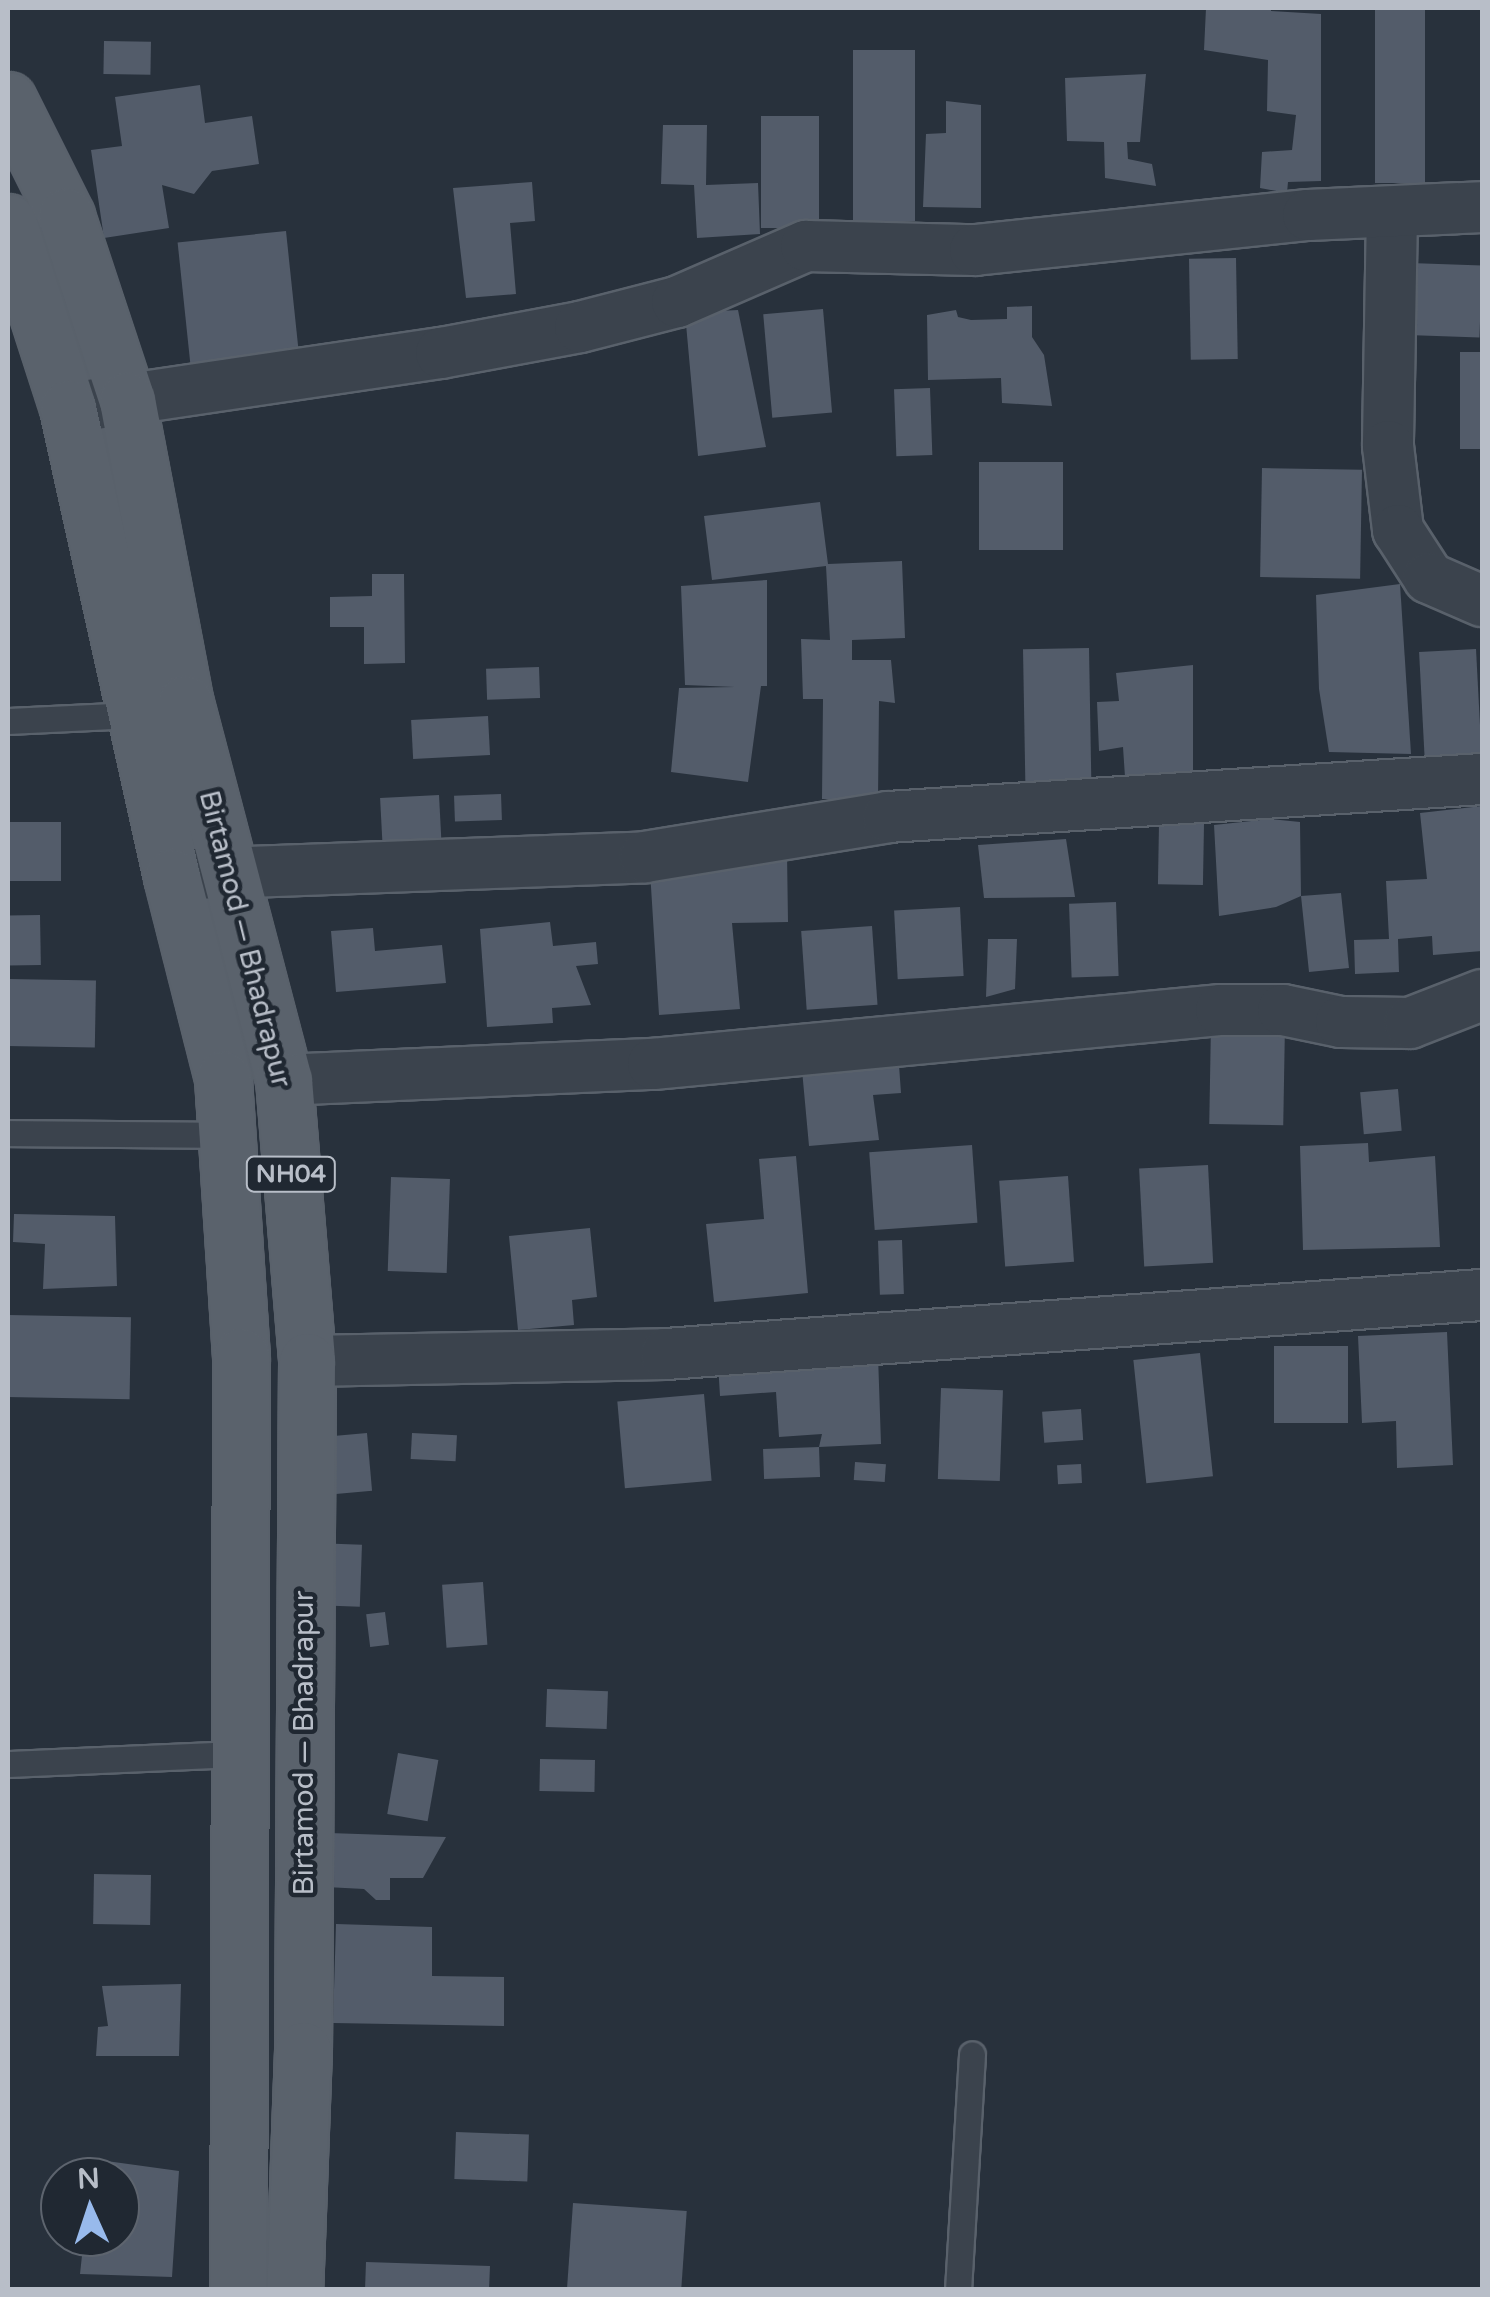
<!DOCTYPE html>
<html>
<head>
<meta charset="utf-8">
<style>
  body { margin:0 }
  #map { position:relative; width:1490px; height:2297px; overflow:hidden; background:#28313c; font-family:"Varela Round",sans-serif }
  div>[style] { position:absolute }
  [style*='--x'] { left:calc(var(--x)*1px); top:calc(var(--y)*1px); width:calc(var(--w)*1px); rotate:calc(var(--a)*1deg) }
  .building>* { inset:0; background:#535c6a; transform-origin:0 0 }
  .roads { filter:drop-shadow(2px 0 #59616b) drop-shadow(-2px 0 #59616b) drop-shadow(0 2px #59616b) drop-shadow(0 -2px #59616b) }
  .service>* { height:25px; margin:-12.5px; padding:0 12.5px; transform-origin:12.5px; border-radius:12.5px; background:#3b434d }
  .minor>* { height:50px; margin:-25px; padding:0 25px; transform-origin:25px; border-radius:25px; background:#3b434d }
  .primary>* { height:55px; margin:-27.5px; padding:0 27.5px; transform-origin:27.5px; border-radius:27.5px; background:#5a626c }
  span { translate:-50% -50%; white-space:nowrap; text-align:center; line-height:1.15; -webkit-text-stroke:9px #202832; paint-order:stroke }
  .shield-label span { padding:2px 8px; background:#202832; border:2px solid; border-radius:8px; -webkit-text-stroke-width:0 }
  .shield-label { font-size:25px; color:#b8bec8; font-weight:700 }
  .street-label { font-size:28px; color:#b8bec8 }
  .frame { position:absolute; inset:0; border:10px solid #b8bec8; pointer-events:none }
  .north { position:absolute; left:40px; top:2157px; width:100px; height:100px; box-sizing:border-box; background:#202832; border:2px solid #5d646e; border-radius:50%; rotate:357deg; font-size:28px; font-weight:700; line-height:40px; text-align:center; color:#b8bec8 }
  .north::after { content:''; display:block; margin:auto; width:35px; height:45px; background:#98baec; clip-path:polygon(50% 0,100% 100%,50% 72%,0 100%) }
</style>
</head>
<body>
<div id="map">
  <div class="building">
    <i style="clip-path:polygon(1206px 8px,1271px 8px,1271px 11px,1321px 14px,1321px 181px,1288px 182px,1287px 193px,1260px 188px,1262px 152px,1292px 150px,1296px 115px,1267px 111px,1268px 60px,1204px 50px)"></i>
    <i style="left:1375px;top:8px;width:50px;height:175px"></i>
    <i style="left:104px;top:41px;width:47px;height:33px;rotate:1deg"></i>
    <i style="left:853px;top:50px;width:62px;height:171px"></i>
    <i style="clip-path:polygon(1146px 74px,1140px 142px,1127px 142px,1128px 159px,1152px 164px,1156px 186px,1105px 178px,1104px 142px,1067px 141px,1065px 78px)"></i>
    <i style="clip-path:polygon(200px 85px,205px 123px,252px 116px,259px 164px,212px 171px,194px 194px,162px 185px,169px 228px,104px 238px,91px 150px,122px 146px,115px 97px)"></i>
    <i style="clip-path:polygon(946px 101px,981px 105px,981px 208px,923px 207px,926px 134px,946px 133px)"></i>
    <i style="left:761px;top:116px;width:58px;height:112px"></i>
    <i style="clip-path:polygon(663px 125px,707px 125px,706px 185px,758px 183px,760px 234px,697px 238px,694px 185px,661px 184px)"></i>
    <i style="clip-path:polygon(532px 182px,535px 221px,510px 223px,516px 294px,466px 298px,453px 188px)"></i>
    <i style="left:286px;top:231px;width:126px;height:109px;rotate:84deg"></i>
    <i style="left:1236px;top:258px;width:101px;height:47px;rotate:89deg"></i>
    <i style="left:1410px;top:263px;width:72px;height:72px;rotate:2deg"></i>
    <i style="clip-path:polygon(1032px 306px,1032px 337px,1044px 355px,1052px 406px,1002px 403px,1001px 378px,928px 380px,927px 315px,956px 310px,958px 317px,971px 320px,1007px 319px,1007px 307px)"></i>
    <i style="left:823px;top:309px;width:104px;height:60px;rotate:85deg"></i>
    <i style="clip-path:polygon(738px 310px,766px 447px,698px 456px,685px 313px)"></i>
    <i style="left:1482px;top:352px;width:97px;height:22px;rotate:90deg"></i>
    <i style="left:930px;top:388px;width:67px;height:36px;rotate:88deg"></i>
    <i style="left:1063px;top:462px;width:88px;height:84px;rotate:90deg"></i>
    <i style="left:1262px;top:468px;width:100px;height:109px;rotate:1deg"></i>
    <i style="clip-path:polygon(820px 502px,828px 564px,902px 561px,905px 638px,852px 640px,852px 660px,891px 660px,895px 703px,879px 701px,878px 800px,822px 799px,823px 699px,803px 699px,801px 639px,830px 640px,826px 566px,712px 580px,704px 516px)"></i>
    <i style="clip-path:polygon(372px 574px,404px 574px,405px 663px,364px 664px,364px 627px,330px 627px,330px 597px,372px 596px)"></i>
    <i style="clip-path:polygon(767px 580px,767px 686px,761px 686px,748px 782px,671px 772px,679px 688px,735px 687px,685px 685px,681px 586px)"></i>
    <i style="clip-path:polygon(1400px 584px,1411px 754px,1329px 752px,1319px 689px,1316px 595px)"></i>
    <i style="left:1089px;top:648px;width:136px;height:66px;rotate:89deg"></i>
    <i style="left:1476px;top:649px;width:106px;height:57px;rotate:87deg"></i>
    <i style="clip-path:polygon(1193px 665px,1193px 778px,1125px 777px,1123px 747px,1099px 751px,1097px 702px,1119px 701px,1116px 673px)"></i>
    <i style="left:539px;top:667px;width:31px;height:53px;rotate:88deg"></i>
    <i style="left:488px;top:716px;width:39px;height:77px;rotate:87deg"></i>
    <i style="left:501px;top:794px;width:26px;height:47px;rotate:88deg"></i>
    <i style="left:439px;top:795px;width:43px;height:59px;rotate:87deg"></i>
    <i style="clip-path:polygon(1482px 806px,1482px 951px,1433px 955px,1432px 936px,1398px 939px,1399px 972px,1355px 974px,1354px 940px,1389px 939px,1386px 881px,1427px 879px,1420px 813px)"></i>
    <i style="clip-path:polygon(1270px 819px,1300px 822px,1301px 896px,1341px 893px,1349px 968px,1309px 972px,1301px 896px,1276px 907px,1219px 916px,1214px 825px)"></i>
    <i style="left:8px;top:822px;width:53px;height:59px"></i>
    <i style="left:1204px;top:824px;width:61px;height:45px;rotate:91deg"></i>
    <i style="clip-path:polygon(1066px 839px,1075px 897px,984px 898px,978px 845px)"></i>
    <i style="clip-path:polygon(787px 853px,788px 922px,732px 923px,740px 1009px,659px 1015px,649px 855px)"></i>
    <i style="left:1116px;top:902px;width:74px;height:47px;rotate:88deg"></i>
    <i style="left:960px;top:907px;width:69px;height:66px;rotate:87deg"></i>
    <i style="left:40px;top:915px;width:50px;height:32px;rotate:89deg"></i>
    <i style="clip-path:polygon(550px 922px,553px 946px,596px 942px,598px 964px,576px 966px,591px 1005px,552px 1008px,553px 1023px,487px 1027px,480px 929px)"></i>
    <i style="left:872px;top:926px;width:79px;height:71px;rotate:86deg"></i>
    <i style="clip-path:polygon(373px 928px,375px 951px,442px 945px,446px 983px,336px 992px,331px 931px)"></i>
    <i style="clip-path:polygon(988px 939px,1017px 939px,1015px 989px,986px 997px)"></i>
    <i style="left:8px;top:979px;width:88px;height:67px;rotate:1deg"></i>
    <i style="left:1211px;top:1023px;width:74px;height:101px;rotate:1deg"></i>
    <i style="clip-path:polygon(898px 1051px,901px 1093px,873px 1095px,879px 1140px,809px 1146px,801px 1059px)"></i>
    <i style="left:1398px;top:1089px;width:42px;height:38px;rotate:85deg"></i>
    <i style="clip-path:polygon(1368px 1143px,1369px 1162px,1435px 1156px,1440px 1247px,1303px 1250px,1300px 1146px)"></i>
    <i style="left:972px;top:1145px;width:78px;height:103px;rotate:86deg"></i>
    <i style="clip-path:polygon(796px 1156px,808px 1293px,714px 1302px,706px 1224px,764px 1219px,759px 1159px)"></i>
    <i style="left:1208px;top:1165px;width:98px;height:69px;rotate:87deg"></i>
    <i style="left:1068px;top:1176px;width:86px;height:69px;rotate:86deg"></i>
    <i style="left:391px;top:1177px;width:59px;height:94px;rotate:2deg"></i>
    <i style="clip-path:polygon(14px 1214px,115px 1216px,117px 1286px,43px 1289px,45px 1244px,13px 1242px)"></i>
    <i style="clip-path:polygon(590px 1228px,597px 1297px,572px 1300px,574px 1325px,518px 1330px,509px 1236px)"></i>
    <i style="left:902px;top:1240px;width:54px;height:24px;rotate:88deg"></i>
    <i style="left:8px;top:1315px;width:123px;height:82px;rotate:1deg"></i>
    <i style="clip-path:polygon(1447px 1332px,1453px 1465px,1397px 1468px,1396px 1421px,1362px 1423px,1358px 1336px)"></i>
    <i style="left:1274px;top:1346px;width:74px;height:77px"></i>
    <i style="left:1200px;top:1353px;width:124px;height:67px;rotate:84deg"></i>
    <i style="clip-path:polygon(878px 1355px,881px 1444px,819px 1447px,822px 1434px,779px 1437px,776px 1392px,720px 1396px,718px 1363px)"></i>
    <i style="left:941px;top:1388px;width:62px;height:91px;rotate:2deg"></i>
    <i style="left:704px;top:1394px;width:87px;height:87px;rotate:85deg"></i>
    <i style="left:1081px;top:1409px;width:31px;height:39px;rotate:86deg"></i>
    <i style="left:367px;top:1433px;width:58px;height:42px;rotate:85deg"></i>
    <i style="left:412px;top:1433px;width:45px;height:26px;rotate:3deg"></i>
    <i style="left:819px;top:1447px;width:30px;height:56px;rotate:88deg"></i>
    <i style="left:855px;top:1462px;width:31px;height:18px;rotate:4deg"></i>
    <i style="left:1081px;top:1464px;width:19px;height:24px;rotate:87deg"></i>
    <i style="left:314px;top:1543px;width:48px;height:62px;rotate:2deg"></i>
    <i style="left:483px;top:1582px;width:63px;height:41px;rotate:86deg"></i>
    <i style="left:385px;top:1612px;width:33px;height:19px;rotate:83deg"></i>
    <i style="left:547px;top:1689px;width:61px;height:38px;rotate:2deg"></i>
    <i style="left:398px;top:1753px;width:41px;height:62px;rotate:10deg"></i>
    <i style="left:540px;top:1759px;width:55px;height:32px;rotate:1deg"></i>
    <i style="clip-path:polygon(329px 1833px,446px 1837px,423px 1878px,390px 1878px,390px 1900px,376px 1900px,364px 1889px,326px 1887px)"></i>
    <i style="left:94px;top:1874px;width:57px;height:50px;rotate:1deg"></i>
    <i style="clip-path:polygon(336px 1924px,432px 1927px,432px 1976px,504px 1977px,504px 2026px,333px 2023px)"></i>
    <i style="clip-path:polygon(181px 1984px,179px 2056px,96px 2056px,98px 2027px,108px 2026px,102px 1986px)"></i>
    <i style="left:456px;top:2132px;width:73px;height:47px;rotate:2deg"></i>
    <i style="clip-path:polygon(92px 2159px,179px 2171px,172px 2277px,80px 2274px,84px 2237px,120px 2237px,120px 2177px,90px 2177px)"></i>
    <i style="left:573px;top:2203px;width:114px;height:86px;rotate:4deg"></i>
    <i style="clip-path:polygon(366px 2262px,490px 2266px,489px 2290px,365px 2290px)"></i>
  </div>
  <div class="roads">
    <div class="service">
      <i style="--x:8;--y:721;--w:129;--a:-2.7"></i>
      <i style="--x:8;--y:1133;--w:218;--a:0.5"></i>
      <i style="--x:8;--y:1764;--w:233;--a:-2.5"></i>
      <i style="--x:958;--y:2290;--w:236;--a:-86.6"></i>
    </div>
    <div class="minor">
      <i style="--x:1392;--y:212;--w:234;--a:91"></i>
      <i style="--x:1388;--y:446;--w:85;--a:83.2"></i>
      <i style="--x:1398;--y:530;--w:57;--a:57.1"></i>
      <i style="--x:1429;--y:578;--w:58;--a:23.5"></i>
      <i style="--x:68;--y:408;--w:377;--a:-8.4"></i>
      <i style="--x:441;--y:353;--w:141;--a:-10.6"></i>
      <i style="--x:580;--y:327;--w:100;--a:-14.5"></i>
      <i style="--x:677;--y:302;--w:141;--a:-23.5"></i>
      <i style="--x:806;--y:246;--w:169;--a:1.4"></i>
      <i style="--x:975;--y:250;--w:335;--a:-6"></i>
      <i style="--x:1308;--y:215;--w:174;--a:-2.6"></i>
      <i style="--x:192;--y:874;--w:453;--a:-2.1"></i>
      <i style="--x:645;--y:857;--w:246;--a:-9.3"></i>
      <i style="--x:888;--y:817;--w:595;--a:-3.66"></i>
      <i style="--x:284;--y:1080;--w:369;--a:-2.5"></i>
      <i style="--x:653;--y:1064;--w:571;--a:-5.43"></i>
      <i style="--x:1221;--y:1010;--w:62;--a:0"></i>
      <i style="--x:1283;--y:1010;--w:59;--a:11.7"></i>
      <i style="--x:1341;--y:1022;--w:69;--a:0.8"></i>
      <i style="--x:1410;--y:1023;--w:77;--a:-21.3"></i>
      <i style="--x:307;--y:1361;--w:359;--a:-1.1"></i>
      <i style="--x:666;--y:1354;--w:818;--a:-4.14"></i>
    </div>
    <div class="primary">
      <i style="--x:8;--y:100;--w:130;--a:63.4"></i>
      <i style="--x:66;--y:216;--w:194;--a:71.7"></i>
      <i style="--x:127;--y:400;--w:309;--a:79.2"></i>
      <i style="--x:185;--y:703;--w:390;--a:75.3"></i>
      <i style="--x:284;--y:1080;--w:282;--a:85.3"></i>
      <i style="--x:307;--y:1361;--w:689;--a:90.33"></i>
      <i style="--x:303;--y:2050;--w:240;--a:92.1"></i>
      <i style="--x:8;--y:222;--w:195;--a:72.1"></i>
      <i style="--x:68;--y:408;--w:480;--a:77.5"></i>
      <i style="--x:172;--y:877;--w:208;--a:75.8"></i>
      <i style="--x:223;--y:1079;--w:278;--a:86.3"></i>
      <i style="--x:241;--y:1356;--w:934;--a:90.18"></i>
    </div>
  </div>
  <div class="shield-label">
    <span style="left:291px;top:1174px">NH04</span>
  </div>
  <div class="street-label">
    <span style="left:245px;top:939px;rotate:76deg">Birtamod — Bhadrapur</span>
    <span style="left:304px;top:1743px;rotate:-90deg">Birtamod — Bhadrapur</span>
  </div>
  <div class="frame"></div>
  <div class="north">N</div>
</div>
</body>
</html>
